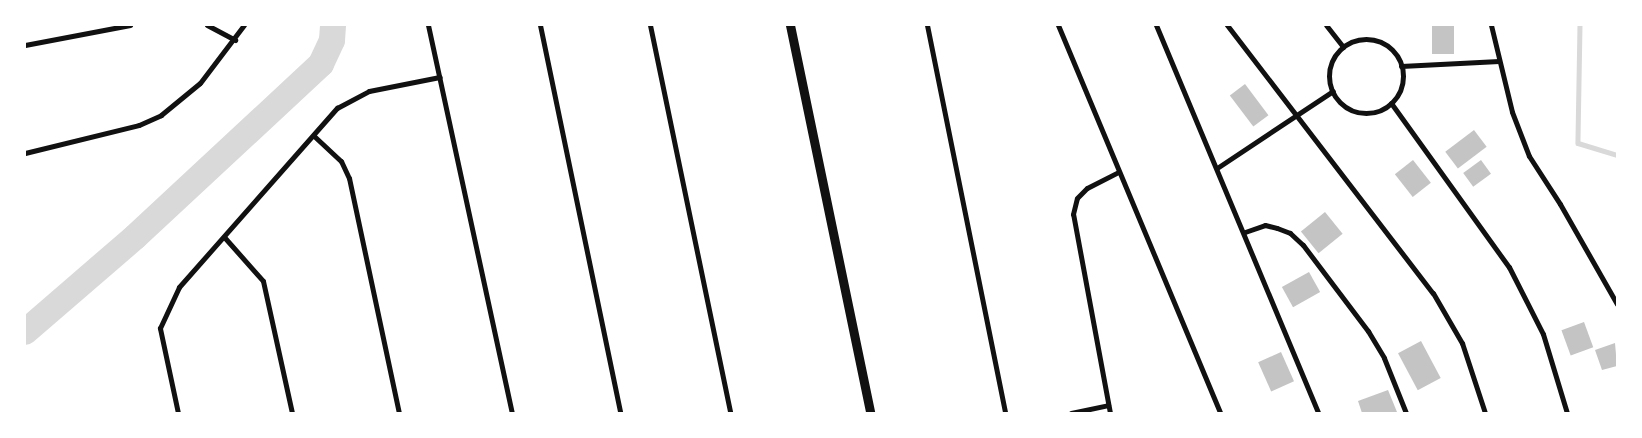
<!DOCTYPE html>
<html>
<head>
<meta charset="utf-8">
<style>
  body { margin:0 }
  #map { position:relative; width:1642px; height:438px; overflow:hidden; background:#fff; font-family:"Roboto Condensed",sans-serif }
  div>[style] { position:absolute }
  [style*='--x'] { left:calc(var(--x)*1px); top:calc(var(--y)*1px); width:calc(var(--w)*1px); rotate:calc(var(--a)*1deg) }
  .stream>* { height:4.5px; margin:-2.25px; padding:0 2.25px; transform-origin:2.25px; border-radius:2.25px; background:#d9d9d9 }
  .river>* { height:26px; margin:-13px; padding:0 13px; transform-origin:13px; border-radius:13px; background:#d9d9d9 }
  .building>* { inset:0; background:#c4c4c4; transform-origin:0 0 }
  .minor>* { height:5px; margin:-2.5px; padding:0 2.5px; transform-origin:2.5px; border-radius:2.5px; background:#111 }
  .minor>.ring { margin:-2.5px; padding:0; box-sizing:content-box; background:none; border:5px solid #111; border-radius:50% }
  .tertiary>* { height:9px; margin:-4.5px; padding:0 4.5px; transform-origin:4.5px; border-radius:4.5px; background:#111 }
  span { translate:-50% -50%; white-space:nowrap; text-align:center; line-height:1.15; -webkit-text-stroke:5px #fff; paint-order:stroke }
  .frame { position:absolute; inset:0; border:26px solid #fff; pointer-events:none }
</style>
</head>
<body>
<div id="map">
  <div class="stream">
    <i style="--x:1580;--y:25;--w:118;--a:91"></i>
    <i style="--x:1578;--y:143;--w:41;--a:17.1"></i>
  </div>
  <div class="river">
    <i style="--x:25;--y:332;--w:145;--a:-40.8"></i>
    <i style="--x:135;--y:237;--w:254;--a:-42.9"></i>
    <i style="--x:321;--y:64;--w:26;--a:-65"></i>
    <i style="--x:332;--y:40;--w:15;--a:-86"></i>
  </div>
  <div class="building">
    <i style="left:1432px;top:25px;width:22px;height:29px"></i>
    <i style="left:1245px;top:84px;width:39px;height:19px;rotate:53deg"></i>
    <i style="left:1474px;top:130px;width:21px;height:36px;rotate:53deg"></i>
    <i style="left:1413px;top:160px;width:29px;height:23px;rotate:52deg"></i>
    <i style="left:1481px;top:160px;width:17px;height:22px;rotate:54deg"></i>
    <i style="left:1325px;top:212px;width:28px;height:31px;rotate:51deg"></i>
    <i style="left:1309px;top:272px;width:23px;height:31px;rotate:61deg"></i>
    <i style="left:1584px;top:322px;width:27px;height:24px;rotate:70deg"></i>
    <i style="left:1421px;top:341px;width:42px;height:26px;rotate:62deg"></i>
    <i style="clip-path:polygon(1615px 343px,1617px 366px,1602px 370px,1595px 350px)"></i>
    <i style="left:1281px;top:352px;width:32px;height:25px;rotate:66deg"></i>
    <i style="clip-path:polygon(1388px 390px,1397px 412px,1362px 413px,1358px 401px)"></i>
  </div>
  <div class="minor">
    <i style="--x:207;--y:25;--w:32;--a:28"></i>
    <i style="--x:428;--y:25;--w:397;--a:77.8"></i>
    <i style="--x:540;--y:25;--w:396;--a:78.3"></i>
    <i style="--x:650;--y:25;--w:396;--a:78.3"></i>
    <i style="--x:927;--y:25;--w:396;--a:78.6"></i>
    <i style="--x:1058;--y:25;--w:420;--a:67.3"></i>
    <i style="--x:1156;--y:25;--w:420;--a:67.3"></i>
    <i style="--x:1227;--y:25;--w:338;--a:52.5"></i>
    <i style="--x:1433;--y:293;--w:58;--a:59.9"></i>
    <i style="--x:1462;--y:343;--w:74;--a:71.8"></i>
    <i style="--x:1326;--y:25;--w:28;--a:52"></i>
    <i style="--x:1491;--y:25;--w:89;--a:76.4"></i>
    <i style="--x:1512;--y:112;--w:47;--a:68.9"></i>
    <i style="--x:1529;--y:156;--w:57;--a:57.1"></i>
    <i style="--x:1560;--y:204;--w:115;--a:60.3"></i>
    <i class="ring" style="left:1329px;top:39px;width:69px;height:69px"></i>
    <i style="--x:25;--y:45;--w:107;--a:-10.8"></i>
    <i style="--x:1401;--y:66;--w:98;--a:-2.9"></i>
    <i style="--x:1391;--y:103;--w:202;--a:54.3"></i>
    <i style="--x:1509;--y:267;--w:75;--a:63.1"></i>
    <i style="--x:1543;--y:334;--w:83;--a:73.1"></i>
    <i style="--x:314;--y:136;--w:37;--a:43"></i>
    <i style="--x:341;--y:161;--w:19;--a:65"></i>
    <i style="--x:349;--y:178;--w:240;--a:78"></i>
    <i style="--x:25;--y:153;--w:117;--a:-13.8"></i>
    <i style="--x:139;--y:125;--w:24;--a:-24"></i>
    <i style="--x:161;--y:115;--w:50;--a:-39.4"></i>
    <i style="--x:200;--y:83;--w:73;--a:-52.8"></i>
    <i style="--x:1217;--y:168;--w:139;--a:-33.6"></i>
    <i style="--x:1245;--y:232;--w:21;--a:-19"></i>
    <i style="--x:1265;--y:225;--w:12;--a:14"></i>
    <i style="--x:1277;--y:228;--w:14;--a:21"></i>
    <i style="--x:1290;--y:233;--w:18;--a:43"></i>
    <i style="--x:1303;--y:245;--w:108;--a:52.9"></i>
    <i style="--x:1368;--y:331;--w:31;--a:59"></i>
    <i style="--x:1384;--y:358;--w:59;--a:68.2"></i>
    <i style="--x:225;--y:238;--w:57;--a:48.5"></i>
    <i style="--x:263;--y:281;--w:135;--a:77.6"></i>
    <i style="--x:178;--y:413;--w:87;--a:-102"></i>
    <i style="--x:160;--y:328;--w:45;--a:-65.1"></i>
    <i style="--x:179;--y:287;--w:239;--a:-48.6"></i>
    <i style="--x:337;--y:108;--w:36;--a:-28"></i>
    <i style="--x:369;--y:91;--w:72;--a:-11.2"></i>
    <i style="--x:1071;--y:413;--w:38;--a:-12"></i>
    <i style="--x:1110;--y:413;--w:202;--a:-100.5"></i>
    <i style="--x:1073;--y:214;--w:16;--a:-76"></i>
    <i style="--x:1077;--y:198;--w:14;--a:-45"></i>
    <i style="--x:1087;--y:188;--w:35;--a:-27"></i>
  </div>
  <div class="tertiary">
    <i style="--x:790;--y:25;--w:396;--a:78.3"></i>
  </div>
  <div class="frame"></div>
</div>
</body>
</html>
